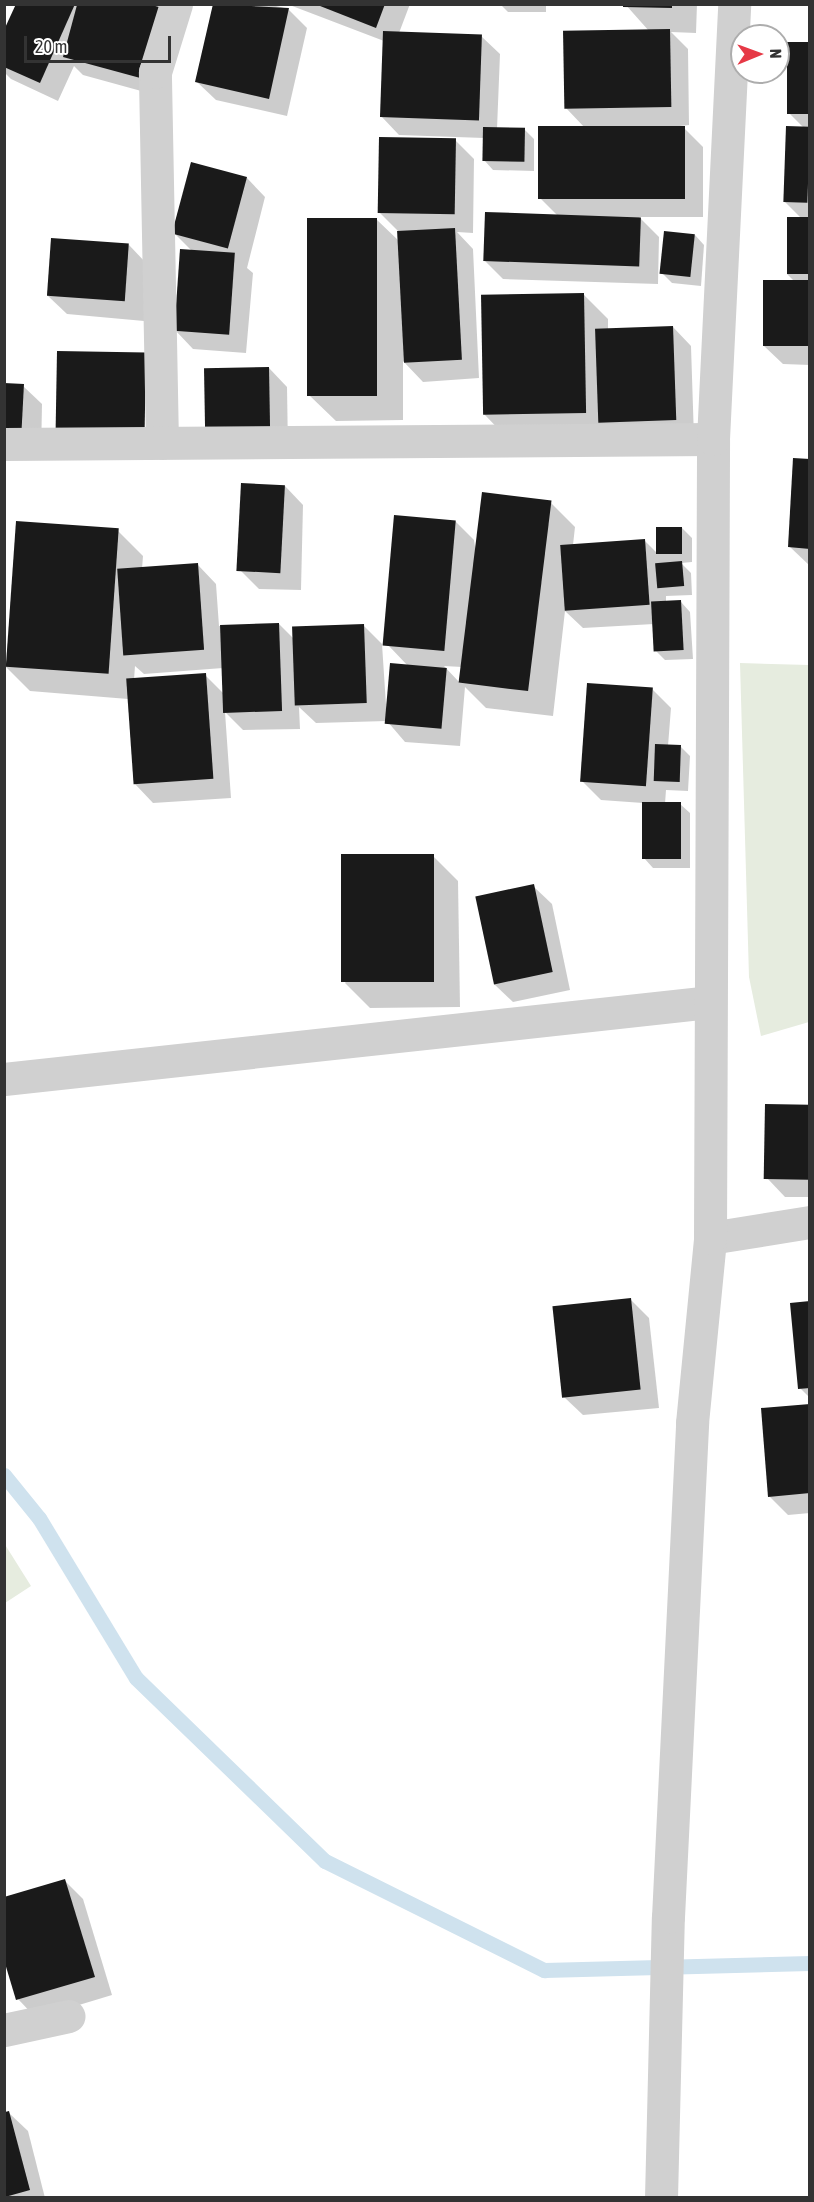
<!DOCTYPE html>
<html>
<head>
<meta charset="utf-8">
<style>
  body { margin:0 }
  #map { position:relative; width:814px; height:2202px; overflow:hidden; background:#fff; font-family:"Asap Condensed",sans-serif }
  div>[style] { position:absolute }
  [style*='--x'] { left:calc(var(--x)*1px); top:calc(var(--y)*1px); width:calc(var(--w)*1px); rotate:calc(var(--a)*1deg) }
  .green>* { inset:0; background:#e6ecdf }
  .shadow>* { inset:0; background:#0003 }
  .stream>* { height:15px; margin:-7.5px; padding:0 7.5px; transform-origin:7.5px; border-radius:7.5px; background:#cfe2ee }
  .building>* { inset:0; background:#1a1a1a; transform-origin:0 0 }
  .minor>* { height:33px; margin:-16.5px; padding:0 16.5px; transform-origin:16.5px; border-radius:16.5px; background:#d0d0d0 }
  span { translate:-50% -50%; white-space:nowrap; text-align:center; line-height:1.15; -webkit-text-stroke:6px #fff; paint-order:stroke }
  .frame { position:absolute; inset:0; border:6px solid #333; pointer-events:none }
  .north { position:absolute; left:730px; top:24px; width:60px; height:60px; box-sizing:border-box; background:#fff; border:2px solid #adadad; border-radius:50%; rotate:89deg; font-size:16px; font-weight:700; line-height:24px; text-align:center; color:#333 }
  .north::after { content:''; display:block; margin:auto; width:21px; height:27px; background:#e63946; clip-path:polygon(50% 0,100% 100%,50% 72%,0 100%) }
  .scale { position:absolute; left:24px; top:36px; width:147px; height:27px; box-sizing:border-box; border:3px solid #333; border-top:0; padding-left:8px; font-size:18px; line-height:21px; white-space:nowrap; color:#333; -webkit-text-stroke:4px #fff; paint-order:stroke }
</style>
</head>
<body>
<div id="map">
  <div class="green">
    <i style="clip-path:polygon(740px 663px,809px 665px,809px 1022px,761px 1036px,749px 977px)"></i>
    <i style="clip-path:polygon(4px 1543px,31px 1586px,5px 1603px,4px 1603px)"></i>
  </div>
  <div class="shadow">
    <i style="clip-path:polygon(17px 4px,145px 4px,163px 10px,163px 97px,83px 75px,74px 66px,58px 101px,11px 79px,4px 72px,4px 33px)"></i>
    <i style="clip-path:polygon(214px 4px,268px 4px,288px 9px,307px 28px,287px 116px,216px 100px,197px 82px)"></i>
    <i style="clip-path:polygon(287px 4px,410px 4px,399px 33px,481px 36px,500px 54px,497px 129px,525px 130px,534px 139px,534px 171px,493px 170px,484px 160px,484px 138px,399px 135px,381px 116px,384px 41px)"></i>
    <i style="clip-path:polygon(500px 4px,546px 4px,546px 12px,508px 12px)"></i>
    <i style="clip-path:polygon(625px 4px,697px 4px,696px 33px,671px 32px,688px 49px,689px 125px,662px 128px,685px 129px,703px 147px,703px 217px,639px 217px,659px 237px,658px 284px,503px 279px,485px 261px,558px 216px,540px 198px,585px 128px,566px 108px,649px 31px)"></i>
    <i style="clip-path:polygon(810px 43px,810px 365px,783px 364px,764px 346px,795px 282px,787px 274px,802px 219px,785px 202px,804px 128px,790px 114px)"></i>
    <i style="clip-path:polygon(455px 140px,474px 159px,473px 233px,457px 232px,473px 249px,479px 378px,423px 382px,403px 361px,403px 420px,336px 421px,310px 396px,376px 219px,399px 241px,398px 231px,379px 212px)"></i>
    <i style="clip-path:polygon(247px 178px,265px 197px,247px 268px,253px 273px,246px 353px,193px 349px,175px 330px,192px 251px,175px 234px)"></i>
    <i style="clip-path:polygon(695px 235px,704px 245px,701px 286px,672px 283px,663px 274px)"></i>
    <i style="clip-path:polygon(129px 245px,147px 264px,144px 321px,67px 314px,48px 296px)"></i>
    <i style="clip-path:polygon(583px 294px,608px 319px,608px 330px,673px 327px,691px 346px,694px 438px,509px 440px,484px 414px)"></i>
    <i style="clip-path:polygon(269px 368px,287px 387px,288px 451px,226px 452px)"></i>
    <i style="clip-path:polygon(23px 386px,42px 404px,41px 456px,4px 455px)"></i>
    <i style="clip-path:polygon(810px 461px,810px 566px,790px 547px)"></i>
    <i style="clip-path:polygon(285px 486px,303px 505px,301px 590px,259px 589px,240px 570px)"></i>
    <i style="clip-path:polygon(evenodd,550px 502px,575px 527px,573px 545px,645px 541px,658px 554px,682px 528px,692px 538px,692px 562px,681px 563px,691px 573px,692px 595px,666px 596px,666px 603px,681px 602px,690px 612px,693px 659px,665px 660px,655px 650px,654px 624px,583px 628px,565px 611px,553px 716px,486px 708px,465px 687px,460px 746px,405px 742px,387px 721px,316px 723px,299px 707px,300px 729px,243px 730px,225px 712px,231px 798px,153px 803px,135px 784px,128px 699px,30px 691px,5px 666px,118px 531px,143px 556px,142px 569px,198px 565px,216px 584px,219px 626px,279px 624px,295px 640px,363px 625px,382px 644px,387px 720px,408px 666px,388px 645px,455px 521px,474px 540px,476px 554px,550px 502px,135px 666px,144px 674px,223px 668px,224px 694px,205px 675px,134px 680px,135px 666px,550px 502px,444px 666px,462px 667px,460px 683px,444px 666px)"></i>
    <i style="clip-path:polygon(652px 689px,671px 708px,668px 746px,680px 746px,690px 756px,688px 791px,666px 790px,665px 804px,680px 804px,690px 813px,690px 868px,653px 868px,644px 858px,643px 803px,601px 800px,582px 781px)"></i>
    <i style="clip-path:polygon(433px 856px,458px 881px,460px 1007px,370px 1008px,345px 983px)"></i>
    <i style="clip-path:polygon(533px 886px,552px 904px,570px 990px,513px 1002px,494px 984px)"></i>
    <i style="clip-path:polygon(810px 1106px,810px 1197px,785px 1197px,767px 1178px)"></i>
    <i style="clip-path:polygon(631px 1300px,649px 1318px,659px 1408px,583px 1415px,564px 1397px)"></i>
    <i style="clip-path:polygon(810px 1302px,810px 1398px,800px 1388px)"></i>
    <i style="clip-path:polygon(810px 1406px,810px 1513px,788px 1515px,769px 1496px)"></i>
    <i style="clip-path:polygon(65px 1881px,83px 1899px,112px 1995px,36px 2018px,18px 1999px)"></i>
    <i style="clip-path:polygon(9px 2113px,28px 2131px,45px 2198px,4px 2198px,4px 2114px)"></i>
  </div>
  <div class="stream">
    <i style="--x:4;--y:1475;--w:55;--a:50.9"></i>
    <i style="--x:39;--y:1518;--w:187;--a:58.8"></i>
    <i style="--x:136;--y:1678;--w:263;--a:44.1"></i>
    <i style="--x:325;--y:1861;--w:245;--a:26.5"></i>
    <i style="--x:544;--y:1970;--w:266;--a:-1.5"></i>
  </div>
  <div class="building">
    <i style="clip-path:polygon(16px 4px,75px 4px,40px 83px,4px 67px,4px 30px)"></i>
    <i style="clip-path:polygon(213px 4px,289px 8px,269px 99px,195px 82px)"></i>
    <i style="clip-path:polygon(315px 4px,385px 4px,376px 28px)"></i>
    <i style="clip-path:polygon(623px 4px,672px 4px,672px 8px,623px 7px)"></i>
    <i style="clip-path:polygon(77px 5px,151px 5px,164px 8px,144px 79px,63px 57px)"></i>
    <i style="left:670px;top:29px;width:78px;height:107px;rotate:89deg"></i>
    <i style="left:383px;top:31px;width:99px;height:86px;rotate:2deg"></i>
    <i style="left:810px;top:42px;width:72px;height:23px;rotate:90deg"></i>
    <i style="left:538px;top:126px;width:147px;height:73px"></i>
    <i style="left:786px;top:126px;width:24px;height:76px;rotate:2deg"></i>
    <i style="left:483px;top:127px;width:42px;height:34px;rotate:1deg"></i>
    <i style="left:379px;top:137px;width:77px;height:76px;rotate:1deg"></i>
    <i style="left:191px;top:162px;width:58px;height:74px;rotate:15deg"></i>
    <i style="left:485px;top:212px;width:156px;height:49px;rotate:2deg"></i>
    <i style="left:787px;top:217px;width:23px;height:57px"></i>
    <i style="left:307px;top:218px;width:70px;height:178px"></i>
    <i style="left:455px;top:228px;width:132px;height:58px;rotate:87deg"></i>
    <i style="left:664px;top:231px;width:31px;height:43px;rotate:6deg"></i>
    <i style="left:51px;top:238px;width:78px;height:58px;rotate:4deg"></i>
    <i style="left:180px;top:249px;width:55px;height:82px;rotate:4deg"></i>
    <i style="left:763px;top:280px;width:47px;height:66px"></i>
    <i style="left:584px;top:293px;width:120px;height:103px;rotate:89deg"></i>
    <i style="left:673px;top:326px;width:94px;height:78px;rotate:88deg"></i>
    <i style="left:57px;top:351px;width:89px;height:80px;rotate:1deg"></i>
    <i style="left:269px;top:367px;width:66px;height:65px;rotate:89deg"></i>
    <i style="left:4px;top:383px;width:20px;height:54px;rotate:3deg"></i>
    <i style="clip-path:polygon(793px 458px,810px 459px,810px 549px,788px 547px)"></i>
    <i style="left:241px;top:483px;width:44px;height:88px;rotate:3deg"></i>
    <i style="left:482px;top:492px;width:70px;height:192px;rotate:7deg"></i>
    <i style="left:394px;top:515px;width:62px;height:131px;rotate:5deg"></i>
    <i style="left:16px;top:521px;width:103px;height:146px;rotate:4deg"></i>
    <i style="left:656px;top:527px;width:26px;height:27px"></i>
    <i style="left:645px;top:539px;width:66px;height:85px;rotate:86deg"></i>
    <i style="left:682px;top:561px;width:25px;height:27px;rotate:85deg"></i>
    <i style="left:198px;top:563px;width:87px;height:81px;rotate:86deg"></i>
    <i style="left:681px;top:600px;width:50px;height:30px;rotate:87deg"></i>
    <i style="left:279px;top:623px;width:88px;height:59px;rotate:88deg"></i>
    <i style="left:364px;top:624px;width:79px;height:72px;rotate:88deg"></i>
    <i style="left:390px;top:663px;width:57px;height:61px;rotate:5deg"></i>
    <i style="left:206px;top:673px;width:106px;height:80px;rotate:86deg"></i>
    <i style="left:587px;top:683px;width:66px;height:99px;rotate:4deg"></i>
    <i style="left:655px;top:744px;width:26px;height:37px;rotate:2deg"></i>
    <i style="left:642px;top:802px;width:39px;height:57px"></i>
    <i style="left:434px;top:854px;width:128px;height:93px;rotate:90deg"></i>
    <i style="left:534px;top:884px;width:90px;height:60px;rotate:78deg"></i>
    <i style="left:765px;top:1104px;width:45px;height:75px;rotate:1deg"></i>
    <i style="left:631px;top:1298px;width:92px;height:79px;rotate:84deg"></i>
    <i style="clip-path:polygon(810px 1301px,810px 1388px,798px 1389px,790px 1303px)"></i>
    <i style="clip-path:polygon(810px 1404px,810px 1493px,768px 1497px,761px 1408px)"></i>
    <i style="clip-path:polygon(65px 1879px,95px 1977px,16px 2000px,4px 1960px,4px 1897px)"></i>
    <i style="clip-path:polygon(9px 2111px,30px 2190px,5px 2197px,5px 2112px)"></i>
  </div>
  <div class="minor">
    <i style="--x:162;--y:443;--w:371;--a:-91.1"></i>
    <i style="--x:155;--y:72;--w:71;--a:-72.8"></i>
    <i style="--x:4;--y:444;--w:709;--a:-0.4"></i>
    <i style="--x:4;--y:1079;--w:709;--a:-6.23"></i>
    <i style="--x:710;--y:1238;--w:101;--a:-9.1"></i>
    <i style="--x:4;--y:2030;--w:66;--a:-12.2"></i>
    <i style="--x:661;--y:2198;--w:281;--a:-88.6"></i>
    <i style="--x:668;--y:1917;--w:495;--a:-87.2"></i>
    <i style="--x:692;--y:1423;--w:186;--a:-84.4"></i>
    <i style="--x:710;--y:1238;--w:799;--a:-89.78"></i>
    <i style="--x:713;--y:439;--w:436;--a:-87.2"></i>
  </div>
  <div class="frame"></div>
  <div class="north">N</div>
  <div class="scale">20 m</div>
</div>
</body>
</html>
